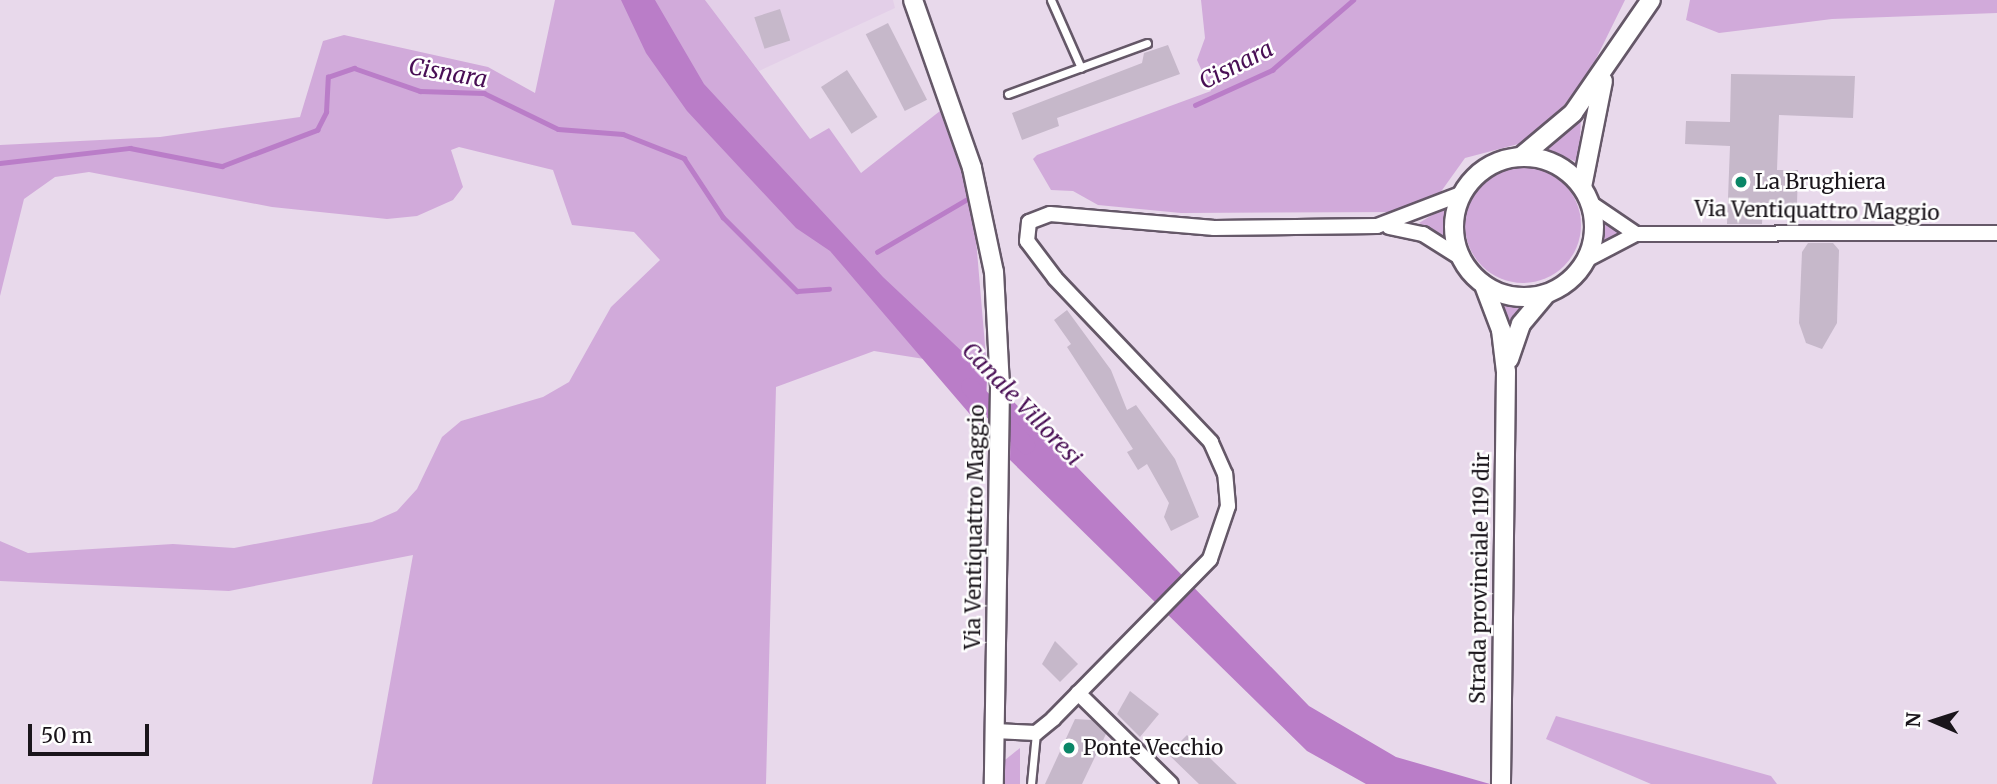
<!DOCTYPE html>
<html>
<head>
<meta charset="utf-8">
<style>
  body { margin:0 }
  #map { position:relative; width:1997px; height:784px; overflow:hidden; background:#e8d9eb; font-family:Merriweather,serif }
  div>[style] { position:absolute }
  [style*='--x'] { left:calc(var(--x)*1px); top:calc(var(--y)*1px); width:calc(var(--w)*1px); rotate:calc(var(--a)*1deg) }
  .built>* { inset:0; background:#e3cfe8 }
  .green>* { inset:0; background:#d1aada }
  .round { border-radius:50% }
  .water>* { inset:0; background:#ba7dc8 }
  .pier>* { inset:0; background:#e8d9eb }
  .stream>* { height:4.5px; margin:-2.25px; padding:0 2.25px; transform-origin:2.25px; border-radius:2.25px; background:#ba7dc8 }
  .canal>* { height:18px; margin:-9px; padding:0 9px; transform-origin:9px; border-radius:9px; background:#ba7dc8 }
  .building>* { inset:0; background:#c6b8ca; transform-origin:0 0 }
  .roads { filter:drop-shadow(2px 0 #655868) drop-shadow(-2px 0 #655868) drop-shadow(0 2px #655868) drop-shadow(0 -2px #655868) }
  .service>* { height:7px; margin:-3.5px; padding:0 3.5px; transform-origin:3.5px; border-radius:3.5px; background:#fff }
  .minor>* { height:14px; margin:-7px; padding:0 7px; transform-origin:7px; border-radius:7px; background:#fff }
  .tertiary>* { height:18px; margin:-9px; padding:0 9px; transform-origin:9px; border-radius:9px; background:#fff }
  .tertiary>.ring { margin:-9px; padding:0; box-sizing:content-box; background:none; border:18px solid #fff; border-radius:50% }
  .dots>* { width:19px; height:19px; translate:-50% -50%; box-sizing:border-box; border:4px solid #fff; border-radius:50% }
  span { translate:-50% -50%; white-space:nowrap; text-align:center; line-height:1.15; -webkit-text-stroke:5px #fff; paint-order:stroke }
  .poi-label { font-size:21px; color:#1a151b }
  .left { translate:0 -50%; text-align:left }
  .street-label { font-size:21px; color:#1a151b }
  .water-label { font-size:23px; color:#490f55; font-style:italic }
  .north { position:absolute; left:1899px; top:686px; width:70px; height:70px; -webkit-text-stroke:5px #fff; paint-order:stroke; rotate:273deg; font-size:19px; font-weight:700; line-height:28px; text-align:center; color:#1a151b }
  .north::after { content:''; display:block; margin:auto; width:24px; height:32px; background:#1a151b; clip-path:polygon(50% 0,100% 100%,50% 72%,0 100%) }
  .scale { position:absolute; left:28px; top:724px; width:121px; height:32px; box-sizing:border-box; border:4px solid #1a151b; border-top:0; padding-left:9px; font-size:21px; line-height:24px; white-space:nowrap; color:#1a151b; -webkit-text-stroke:5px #fff; paint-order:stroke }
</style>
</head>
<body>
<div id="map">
  <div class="built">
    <i style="clip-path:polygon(705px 0,893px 0,895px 8px,759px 71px)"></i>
  </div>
  <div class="green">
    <i style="clip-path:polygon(555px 0,705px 0,810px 139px,829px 128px,861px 173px,940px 111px,973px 204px,987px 369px,874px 351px,776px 387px,766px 784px,372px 784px,413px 555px,229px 591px,0 581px,0 541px,28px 553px,173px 544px,234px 548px,372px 522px,397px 511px,417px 489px,442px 437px,461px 421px,543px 397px,569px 382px,611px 307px,660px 260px,634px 232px,572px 225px,553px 170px,459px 147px,451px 150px,463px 187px,453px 200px,417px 216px,387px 219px,272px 207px,89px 172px,55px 177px,24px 199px,0 296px,0 145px,160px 137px,300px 117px,323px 41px,344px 35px,488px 67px,535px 93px)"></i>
    <i style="clip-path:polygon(1201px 0,1625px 0,1590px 71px,1549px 125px,1522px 143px,1465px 158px,1440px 193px,1399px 212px,1181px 213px,1098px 205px,1073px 191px,1051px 190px,1033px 159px,1037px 155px,1211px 91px,1197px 60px,1205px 38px)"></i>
    <i style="clip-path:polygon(1690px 0,1997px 0,1997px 13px,1832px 19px,1719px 33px,1686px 20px)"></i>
    <i style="clip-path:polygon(1581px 116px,1579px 163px,1544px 148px,1564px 133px)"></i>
    <i class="round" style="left:1465px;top:167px;width:116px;height:116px"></i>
    <i style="clip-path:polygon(1444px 210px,1445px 238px,1419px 223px,1442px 209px)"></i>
    <i style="clip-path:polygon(1603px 220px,1622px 231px,1622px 234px,1602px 242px)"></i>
    <i style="clip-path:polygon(1497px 301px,1530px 305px,1511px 338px)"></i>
    <i style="clip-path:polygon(1556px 716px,1771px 776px,1777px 784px,1651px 784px,1546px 739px)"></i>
    <i style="clip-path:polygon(1020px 748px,1020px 784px,1004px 784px,1005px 760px)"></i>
  </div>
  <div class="water">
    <i style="clip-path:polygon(621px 0,655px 0,704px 84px,883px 277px,987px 375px,986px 433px,830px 251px,796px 228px,687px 111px,646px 53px)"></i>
    <i style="clip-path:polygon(1011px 399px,1309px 706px,1396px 757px,1490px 784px,1366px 784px,1307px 751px,1010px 460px)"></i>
  </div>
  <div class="pier">
    <i style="clip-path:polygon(987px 375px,991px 378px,988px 436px,986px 433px)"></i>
  </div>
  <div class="stream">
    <i style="--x:1195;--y:105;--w:85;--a:-24.4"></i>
    <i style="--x:1272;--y:70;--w:107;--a:-40.8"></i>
    <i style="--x:0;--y:163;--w:131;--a:-6.6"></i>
    <i style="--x:130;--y:148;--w:94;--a:11.1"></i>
    <i style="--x:222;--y:166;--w:102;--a:-20.8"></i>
    <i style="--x:317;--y:130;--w:20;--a:-63"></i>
    <i style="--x:326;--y:112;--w:35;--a:-87"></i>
    <i style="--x:328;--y:77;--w:28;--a:-19"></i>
    <i style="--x:354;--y:68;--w:70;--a:19.2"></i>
    <i style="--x:420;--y:91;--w:64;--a:1.8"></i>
    <i style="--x:484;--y:93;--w:82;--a:25.9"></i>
    <i style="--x:558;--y:129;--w:65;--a:4.4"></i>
    <i style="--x:623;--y:134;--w:66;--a:21.5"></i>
    <i style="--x:684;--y:158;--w:71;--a:56.5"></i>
    <i style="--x:723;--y:217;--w:105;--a:45"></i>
    <i style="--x:797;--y:291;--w:32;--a:-4"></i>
    <i style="--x:877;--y:252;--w:107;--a:-30.4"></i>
  </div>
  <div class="canal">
    <i style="--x:970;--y:387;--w:81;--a:46"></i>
  </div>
  <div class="building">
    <i style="left:780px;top:9px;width:33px;height:27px;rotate:72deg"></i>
    <i style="left:888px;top:23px;width:86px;height:25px;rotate:63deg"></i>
    <i style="clip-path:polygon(1168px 45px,1180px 74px,1057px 118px,1059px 126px,1022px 140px,1012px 113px,1142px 63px,1144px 53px)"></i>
    <i style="left:847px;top:70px;width:56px;height:31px;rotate:57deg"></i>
    <i style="clip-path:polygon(1731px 74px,1855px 76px,1853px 118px,1779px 115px,1777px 170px,1798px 170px,1797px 204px,1763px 203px,1762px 224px,1727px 224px,1730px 146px,1685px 144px,1686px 121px,1730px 122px)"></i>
    <i style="clip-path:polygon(1808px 243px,1833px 243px,1839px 250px,1837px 323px,1822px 349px,1806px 343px,1799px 323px,1802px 252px)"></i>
    <i style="clip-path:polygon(1067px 310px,1111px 370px,1127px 410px,1136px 405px,1175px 459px,1199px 517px,1171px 531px,1164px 517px,1169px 503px,1147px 464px,1138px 470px,1127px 452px,1133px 449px,1067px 347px,1071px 344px,1054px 320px)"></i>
    <i style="clip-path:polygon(1055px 641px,1078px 664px,1060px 682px,1042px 664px)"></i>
    <i style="clip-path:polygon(1130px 691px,1159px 714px,1140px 737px,1117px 714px)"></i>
    <i style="clip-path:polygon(1075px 719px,1092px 720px,1106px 734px,1082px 784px,1045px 784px)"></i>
    <i style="clip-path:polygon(1187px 735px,1214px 762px,1237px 784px,1199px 784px,1168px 754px)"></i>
  </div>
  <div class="roads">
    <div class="service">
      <i style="--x:1051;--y:0;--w:74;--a:66.2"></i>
      <i style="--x:1008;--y:94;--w:148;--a:-20.1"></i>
      <i style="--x:1031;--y:784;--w:51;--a:-84.4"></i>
    </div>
    <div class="minor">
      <i style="--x:1589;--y:202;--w:57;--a:34.2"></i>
      <i style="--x:1389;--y:227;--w:35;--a:12"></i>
      <i style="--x:1423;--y:234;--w:45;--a:32.3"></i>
      <i style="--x:1586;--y:260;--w:56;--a:-27.5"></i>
      <i style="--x:1636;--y:234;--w:361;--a:-0.2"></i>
      <i style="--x:1078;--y:693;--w:130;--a:44.4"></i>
      <i style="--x:995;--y:731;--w:41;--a:2.8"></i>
      <i style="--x:1036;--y:733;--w:22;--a:-39"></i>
      <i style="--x:1053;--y:719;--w:224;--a:-45.5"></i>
      <i style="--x:1210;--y:559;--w:56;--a:-71.2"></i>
      <i style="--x:1228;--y:506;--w:32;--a:-95"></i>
      <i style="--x:1225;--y:474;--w:35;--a:-114"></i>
      <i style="--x:1211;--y:442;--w:226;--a:-133.6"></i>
      <i style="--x:1055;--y:278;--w:46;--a:-127.1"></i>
      <i style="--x:1027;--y:241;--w:19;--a:-84"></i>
      <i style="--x:1029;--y:222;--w:22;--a:-21"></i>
      <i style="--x:1050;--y:214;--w:165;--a:4.9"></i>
      <i style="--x:1214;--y:228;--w:163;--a:-0.7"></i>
      <i style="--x:1377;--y:226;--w:90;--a:-20.9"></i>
    </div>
    <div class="tertiary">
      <i style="--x:913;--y:0;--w:178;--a:70.6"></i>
      <i style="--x:972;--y:168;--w:106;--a:78.1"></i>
      <i style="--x:994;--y:272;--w:116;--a:87"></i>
      <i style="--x:1000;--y:388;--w:396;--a:90.9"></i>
      <i style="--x:1522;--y:156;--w:67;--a:-40.1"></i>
      <i style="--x:1573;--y:113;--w:137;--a:-55.4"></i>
      <i class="ring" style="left:1454px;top:157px;width:122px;height:122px"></i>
      <i style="--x:1582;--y:187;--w:108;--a:-78.8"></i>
      <i style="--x:1484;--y:285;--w:48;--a:69.3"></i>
      <i style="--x:1501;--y:330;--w:42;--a:83.2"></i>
      <i style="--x:1506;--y:372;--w:412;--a:90.7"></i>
      <i style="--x:1509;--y:359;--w:37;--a:-71"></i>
      <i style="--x:1521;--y:324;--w:39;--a:-50"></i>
    </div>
  </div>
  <div class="dots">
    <i style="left:1741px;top:182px;background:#0a8667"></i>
    <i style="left:1069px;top:748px;background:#0a8667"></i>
  </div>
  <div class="poi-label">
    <span class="left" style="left:1755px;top:182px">La Brughiera</span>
    <span class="left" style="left:1083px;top:748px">Ponte Vecchio</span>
  </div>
  <div class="street-label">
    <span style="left:1817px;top:211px;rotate:1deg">Via Ventiquattro Maggio</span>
    <span style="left:975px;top:527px;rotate:-89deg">Via Ventiquattro Maggio</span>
    <span style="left:1480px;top:578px;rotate:-89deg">Strada provinciale 119 dir</span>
  </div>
  <div class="water-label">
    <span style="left:1236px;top:65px;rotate:-27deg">Cisnara</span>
    <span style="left:448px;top:73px;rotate:10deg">Cisnara</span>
    <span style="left:1022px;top:404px;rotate:46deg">Canale Villoresi</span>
  </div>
  <div class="north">N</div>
  <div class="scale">50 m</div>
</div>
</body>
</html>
